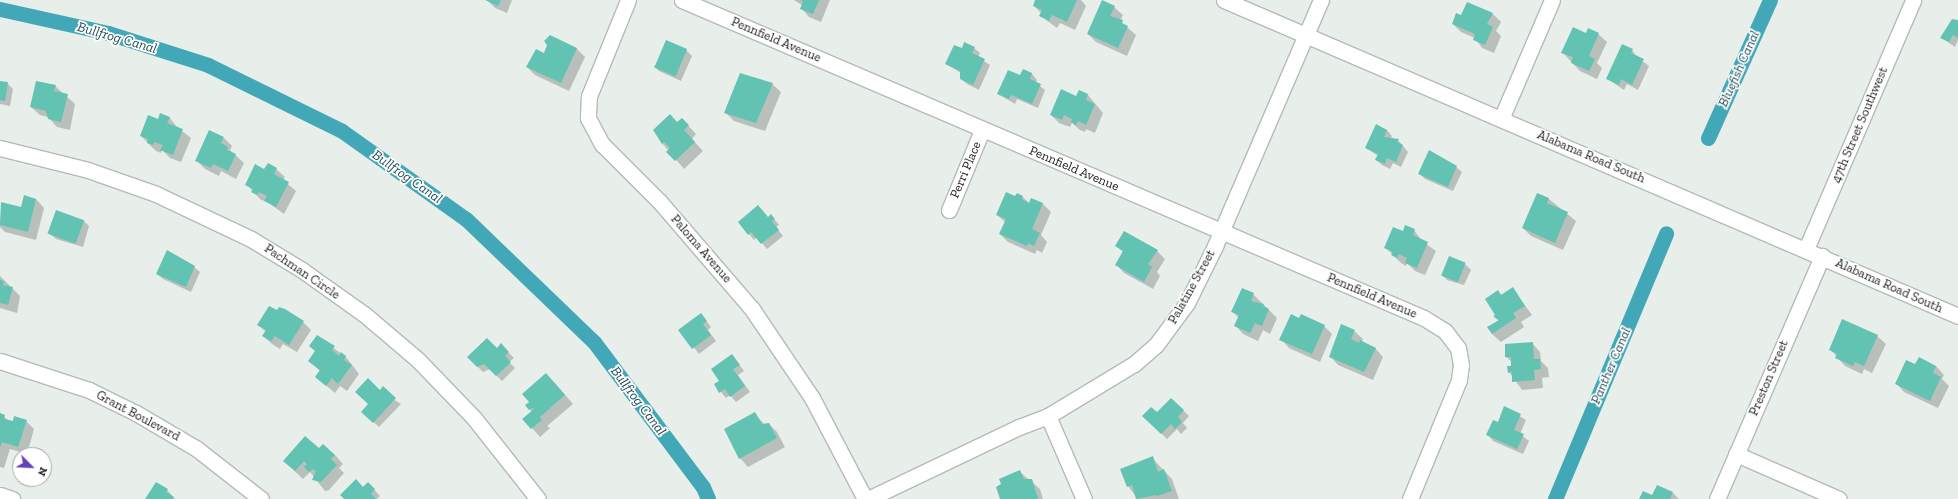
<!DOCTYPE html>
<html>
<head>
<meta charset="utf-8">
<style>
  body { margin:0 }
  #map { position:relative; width:1958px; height:499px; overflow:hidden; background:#e8efea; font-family:"Zilla Slab",serif }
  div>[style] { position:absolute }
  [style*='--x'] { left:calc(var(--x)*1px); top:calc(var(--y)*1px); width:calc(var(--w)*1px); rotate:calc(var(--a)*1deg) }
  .shadow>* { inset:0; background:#0003 }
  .canal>* { height:15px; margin:-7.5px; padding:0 7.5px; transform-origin:7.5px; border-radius:7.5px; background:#42a8b7 }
  .building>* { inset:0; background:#62c3b2; transform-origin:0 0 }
  .roads { filter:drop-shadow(1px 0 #b4bbb6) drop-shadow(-1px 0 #b4bbb6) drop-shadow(0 1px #b4bbb6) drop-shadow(0 -1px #b4bbb6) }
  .minor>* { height:15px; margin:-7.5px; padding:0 7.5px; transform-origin:7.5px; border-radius:7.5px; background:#fff }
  span { translate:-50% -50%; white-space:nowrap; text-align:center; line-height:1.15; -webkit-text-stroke:3.5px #fff; paint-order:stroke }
  .street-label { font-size:13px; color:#202321 }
  .water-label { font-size:14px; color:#1d4a51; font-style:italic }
  .north { position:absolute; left:12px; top:447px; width:40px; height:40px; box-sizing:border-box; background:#fff; border:1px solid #a6a7a6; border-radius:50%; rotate:114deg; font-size:11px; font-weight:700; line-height:16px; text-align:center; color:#202321 }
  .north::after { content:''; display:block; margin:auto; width:14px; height:18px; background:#6540b8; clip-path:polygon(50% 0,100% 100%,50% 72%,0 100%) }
</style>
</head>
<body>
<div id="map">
  <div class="shadow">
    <i style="clip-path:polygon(487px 0,512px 0,507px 13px,495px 8px)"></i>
    <i style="clip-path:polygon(794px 0,830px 0,821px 22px,809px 17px,801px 8px,802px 5px)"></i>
    <i style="clip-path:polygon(1037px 0,1081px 0,1086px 6px,1075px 30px,1060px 23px,1057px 28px,1041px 16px,1042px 14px,1034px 6px)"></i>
    <i style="clip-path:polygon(1467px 3px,1493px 14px,1501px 22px,1496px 31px,1501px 36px,1494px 53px,1482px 48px,1475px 38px,1461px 32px,1453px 24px,1462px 17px)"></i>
    <i style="clip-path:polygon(1114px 7px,1123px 15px,1120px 21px,1136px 35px,1127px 56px,1096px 42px,1088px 34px)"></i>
    <i style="clip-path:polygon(1958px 22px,1958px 40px,1955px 47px,1942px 38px)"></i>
    <i style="clip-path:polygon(1587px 34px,1598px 34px,1607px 42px,1597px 63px,1602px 68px,1597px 79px,1580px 71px,1563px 53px)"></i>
    <i style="clip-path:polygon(576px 48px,585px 57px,569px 91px,535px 75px,527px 67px,544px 54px)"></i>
    <i style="clip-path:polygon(974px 48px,980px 53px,978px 57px,990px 65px,979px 90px,967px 84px,961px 79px,961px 73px,946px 64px,962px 50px)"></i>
    <i style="clip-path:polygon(686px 50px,692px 56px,681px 81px,659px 71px,654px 66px)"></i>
    <i style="clip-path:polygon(1632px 50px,1637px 57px,1649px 66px,1638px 90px,1627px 84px,1624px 90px,1608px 79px)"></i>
    <i style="clip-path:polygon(1023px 71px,1032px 74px,1037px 80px,1036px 83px,1045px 90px,1038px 108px,1017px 99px,1015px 104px,998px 94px,1021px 76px)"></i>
    <i style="clip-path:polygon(0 82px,7px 83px,13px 89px,10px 106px,0 104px)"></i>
    <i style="clip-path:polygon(772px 84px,781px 92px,765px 131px,734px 121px,726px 113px)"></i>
    <i style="clip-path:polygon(55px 86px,75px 104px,70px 130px,57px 127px,48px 117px,40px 115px,31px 107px)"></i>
    <i style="clip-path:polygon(1079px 91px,1088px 95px,1103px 113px,1095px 133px,1086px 129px,1085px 132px,1080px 130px,1072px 123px,1070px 127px,1059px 123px,1051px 115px,1077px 97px)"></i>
    <i style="clip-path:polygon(169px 117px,177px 127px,191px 138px,181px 162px,170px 158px,162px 150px,161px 153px,156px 151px,141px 136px,158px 120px)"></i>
    <i style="clip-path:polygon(682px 119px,696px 134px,692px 139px,703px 151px,684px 169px,662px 143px)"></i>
    <i style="clip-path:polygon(1376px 126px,1387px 130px,1392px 136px,1391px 139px,1398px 140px,1408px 152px,1401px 167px,1393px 163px,1390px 169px,1382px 165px,1376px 160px,1378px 156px,1366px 148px)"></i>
    <i style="clip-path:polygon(224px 138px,232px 146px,230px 150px,244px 163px,236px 179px,221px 171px,219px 176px,205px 169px,197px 161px)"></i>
    <i style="clip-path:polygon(1456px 167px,1462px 172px,1453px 191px,1425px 179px,1420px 174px)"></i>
    <i style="clip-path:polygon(276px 169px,285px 177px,283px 180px,296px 191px,284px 214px,266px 201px,261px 200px,246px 184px,265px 171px)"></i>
    <i style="clip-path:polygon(1538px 194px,1549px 199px,1576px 221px,1563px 250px,1531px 236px,1523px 228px)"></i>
    <i style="clip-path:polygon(25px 197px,36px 199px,44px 208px,36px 240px,5px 232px,0 227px,2px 203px,22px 208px)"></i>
    <i style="clip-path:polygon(1023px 197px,1030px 204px,1032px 199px,1043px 204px,1051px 212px,1041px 235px,1047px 242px,1042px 253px,1037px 250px,1035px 254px,1008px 242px,1000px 234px,1005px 222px,997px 215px,1016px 198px)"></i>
    <i style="clip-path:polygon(758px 206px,768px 218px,771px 216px,776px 221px,779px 225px,776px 227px,783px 236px,767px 249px,757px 237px,754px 240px,749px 234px)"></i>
    <i style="clip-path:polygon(57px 211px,84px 221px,89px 226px,83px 247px,56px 239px,50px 234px)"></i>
    <i style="clip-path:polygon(1414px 230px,1422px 241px,1436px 251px,1425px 275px,1415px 271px,1407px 263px,1406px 266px,1401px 263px,1386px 248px,1404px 233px)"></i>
    <i style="clip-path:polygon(1117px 246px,1157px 251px,1165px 259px,1157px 272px,1160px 276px,1153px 289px,1124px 273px,1116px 264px,1123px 252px)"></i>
    <i style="clip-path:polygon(1465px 264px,1471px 270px,1464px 285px,1447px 280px,1442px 275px)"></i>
    <i style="clip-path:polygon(194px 267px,200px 272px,191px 292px,163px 279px,157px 274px)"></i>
    <i style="clip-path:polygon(0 276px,20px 296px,17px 313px,0 308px)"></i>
    <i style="clip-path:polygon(1513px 289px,1532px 315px,1521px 322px,1524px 327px,1501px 342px,1492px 334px,1499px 321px,1494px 317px,1497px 315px,1498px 292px,1502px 295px)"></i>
    <i style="clip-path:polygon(1253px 294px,1277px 318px,1270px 334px,1263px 330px,1258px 341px,1243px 334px,1235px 325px,1239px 318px,1232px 311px)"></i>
    <i style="clip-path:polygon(701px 314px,711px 327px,708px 330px,716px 341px,699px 354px,680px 330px)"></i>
    <i style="clip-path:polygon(1300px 319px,1324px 326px,1332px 334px,1320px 362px,1289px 348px,1281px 339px)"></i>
    <i style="clip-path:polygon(303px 322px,311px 330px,297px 352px,283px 344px,280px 349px,272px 344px,263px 336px,266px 332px,258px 325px)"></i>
    <i style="clip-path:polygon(1354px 331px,1363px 339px,1361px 344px,1375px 348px,1383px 357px,1373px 380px,1338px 365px,1330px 356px)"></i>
    <i style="clip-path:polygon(317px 336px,346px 357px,359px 374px,347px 391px,340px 386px,335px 393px,316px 377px,320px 371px,309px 361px,316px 352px)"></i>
    <i style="clip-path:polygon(1877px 336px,1886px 344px,1872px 373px,1864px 369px,1862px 374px,1845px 366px,1830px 349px)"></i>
    <i style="clip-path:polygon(1532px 343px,1540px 352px,1541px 361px,1548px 368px,1549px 377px,1542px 378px,1543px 388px,1522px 390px,1509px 372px,1512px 362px,1506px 357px)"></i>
    <i style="clip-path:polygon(501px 345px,514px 358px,509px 362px,515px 368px,502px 381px,490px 369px,483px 372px,468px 357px,497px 349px)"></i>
    <i style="clip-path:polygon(732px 355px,744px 371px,738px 375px,750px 392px,736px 402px,730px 395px,726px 398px,715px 385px,720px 381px)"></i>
    <i style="clip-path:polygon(1915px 366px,1936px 366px,1944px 375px,1942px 379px,1949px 386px,1938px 408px,1904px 392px,1896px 383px)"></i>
    <i style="clip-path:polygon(554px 382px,573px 404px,547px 426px,550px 428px,540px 437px,524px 419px,532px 412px,526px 406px)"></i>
    <i style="clip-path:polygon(380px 391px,401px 404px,379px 427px,368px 417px)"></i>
    <i style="clip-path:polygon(1171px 399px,1189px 416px,1183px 423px,1187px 428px,1181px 434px,1177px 429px,1167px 439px,1144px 416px,1157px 414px)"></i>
    <i style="clip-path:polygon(1505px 407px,1526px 420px,1520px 434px,1529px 441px,1523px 454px,1493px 441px,1488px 435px,1498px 423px)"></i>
    <i style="clip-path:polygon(0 414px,11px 422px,26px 421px,34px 429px,27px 454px,10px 449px,4px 468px,0 467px)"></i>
    <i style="clip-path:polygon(755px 414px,764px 424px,769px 424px,777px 432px,785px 447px,748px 467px,740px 458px,725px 430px)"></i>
    <i style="clip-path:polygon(319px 450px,335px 455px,343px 464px,339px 468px,344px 473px,329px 490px,325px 491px,310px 472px,303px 479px,284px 461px)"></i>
    <i style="clip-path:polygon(1152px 458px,1172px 479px,1179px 499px,1138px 499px,1128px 486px)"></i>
    <i style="clip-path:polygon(1020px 472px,1040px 489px,1043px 499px,1002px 499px)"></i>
    <i style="clip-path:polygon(156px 483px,167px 490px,175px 499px,146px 499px)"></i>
    <i style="clip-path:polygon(368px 483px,380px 496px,377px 499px,344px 499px)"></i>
    <i style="clip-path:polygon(1658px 486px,1673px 493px,1679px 499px,1640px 499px,1653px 496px)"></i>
  </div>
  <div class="canal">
    <i style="--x:0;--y:9;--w:111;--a:12.5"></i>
    <i style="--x:108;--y:33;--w:105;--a:17.7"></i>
    <i style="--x:208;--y:65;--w:149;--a:26.2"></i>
    <i style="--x:342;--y:131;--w:152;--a:35.4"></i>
    <i style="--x:466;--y:219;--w:178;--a:43.9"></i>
    <i style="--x:594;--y:342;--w:181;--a:53.1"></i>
    <i style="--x:703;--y:487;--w:13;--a:67"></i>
    <i style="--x:1708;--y:138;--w:151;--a:-65.8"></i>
    <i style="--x:1555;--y:499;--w:288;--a:-67.3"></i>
  </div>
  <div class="building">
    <i style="clip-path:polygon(485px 0,501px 0,498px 6px)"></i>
    <i style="clip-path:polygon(800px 0,819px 0,813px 14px,800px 9px,803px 1px)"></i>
    <i style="clip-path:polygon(1035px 0,1077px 0,1067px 22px,1052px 15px,1049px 21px,1039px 16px,1042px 10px,1033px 6px)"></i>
    <i style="clip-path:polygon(1102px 0,1115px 6px,1110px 16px,1123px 20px,1122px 23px,1128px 26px,1118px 48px,1087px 34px)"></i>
    <i style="clip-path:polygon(1467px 2px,1493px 13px,1487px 24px,1493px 27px,1485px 45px,1473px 40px,1475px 34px,1452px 24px,1456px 13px,1461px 15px)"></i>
    <i style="clip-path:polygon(1952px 19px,1958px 20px,1958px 38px,1953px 35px,1949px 42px,1940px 38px)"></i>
    <i style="clip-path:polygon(1573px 27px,1586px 33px,1588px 28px,1599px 33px,1589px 56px,1595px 59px,1589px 71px,1571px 63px,1573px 57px,1561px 53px)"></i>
    <i style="clip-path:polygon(550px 35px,577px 48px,561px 83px,526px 67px,536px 49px,544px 53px,547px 45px,544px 41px)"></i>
    <i style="left:666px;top:40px;width:23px;height:30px;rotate:23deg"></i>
    <i style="clip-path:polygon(964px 42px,975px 47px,972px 53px,985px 59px,973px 85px,960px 79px,960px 71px,945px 64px,954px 45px,962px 48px)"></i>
    <i style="clip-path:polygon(1622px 44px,1633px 49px,1631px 53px,1644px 59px,1632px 85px,1621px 79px,1619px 85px,1606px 79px)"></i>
    <i style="clip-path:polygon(1023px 69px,1032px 73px,1030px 79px,1041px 84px,1032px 104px,1011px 95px,1009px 99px,997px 94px,1008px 70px,1020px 75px)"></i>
    <i style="clip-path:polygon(740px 73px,773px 83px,756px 123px,724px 113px)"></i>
    <i style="clip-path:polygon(0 81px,8px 82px,5px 101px,0 100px)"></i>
    <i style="clip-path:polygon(36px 81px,56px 85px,54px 91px,68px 94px,61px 122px,48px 119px,46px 111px,30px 107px)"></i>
    <i style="clip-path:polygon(1061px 89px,1076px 96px,1079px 90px,1088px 94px,1086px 100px,1095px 104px,1086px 125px,1078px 121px,1076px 125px,1071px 122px,1072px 119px,1064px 115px,1062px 120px,1050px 115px)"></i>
    <i style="clip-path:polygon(160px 113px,170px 117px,167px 123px,183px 129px,173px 155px,160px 150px,163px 145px,154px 142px,153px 145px,147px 143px,148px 139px,140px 136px,148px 115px,158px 119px)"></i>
    <i style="clip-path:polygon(670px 114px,677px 122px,682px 118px,689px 125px,684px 130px,695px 142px,675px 161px,666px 152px,670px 148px,664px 142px,662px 144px,653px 130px)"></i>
    <i style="clip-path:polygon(1376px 124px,1387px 130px,1384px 137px,1399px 139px,1397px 142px,1403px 145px,1396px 162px,1387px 158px,1385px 164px,1375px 160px,1378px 154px,1365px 148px)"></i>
    <i style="clip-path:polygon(209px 130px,224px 137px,221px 143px,228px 147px,227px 150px,236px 154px,228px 171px,213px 164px,211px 168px,195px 161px)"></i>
    <i style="clip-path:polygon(1429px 150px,1457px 166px,1448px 187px,1418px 174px)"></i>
    <i style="clip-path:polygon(268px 163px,277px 168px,274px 174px,289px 182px,276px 207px,264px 201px,267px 196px,259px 192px,257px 195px,251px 192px,253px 189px,245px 185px,255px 164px,264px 169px)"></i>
    <i style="clip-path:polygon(1006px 192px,1015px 196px,1017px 193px,1023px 196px,1022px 199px,1029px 203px,1031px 198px,1043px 203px,1032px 229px,1040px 233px,1034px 246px,1028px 243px,1027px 246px,999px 234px,1006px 219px,996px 215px)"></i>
    <i style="clip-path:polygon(1537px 193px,1549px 198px,1547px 203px,1568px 212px,1555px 243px,1522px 228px)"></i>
    <i style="clip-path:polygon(24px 195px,36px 199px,28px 232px,0 225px,1px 202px,21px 207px)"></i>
    <i style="clip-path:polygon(758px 205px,768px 217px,771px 214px,775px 219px,772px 221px,779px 230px,761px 244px,751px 232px,748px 235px,738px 222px)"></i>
    <i style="left:56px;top:210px;width:30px;height:25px;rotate:20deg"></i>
    <i style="clip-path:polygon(1405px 225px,1415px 229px,1413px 235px,1428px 242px,1417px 268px,1405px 263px,1407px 258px,1399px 254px,1397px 258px,1391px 255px,1393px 252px,1384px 248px,1393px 227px,1403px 231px)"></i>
    <i style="clip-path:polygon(1124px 231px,1158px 250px,1148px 264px,1152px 267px,1144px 282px,1115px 265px,1123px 251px,1115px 246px)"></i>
    <i style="clip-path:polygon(167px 250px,195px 266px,186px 287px,156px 274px)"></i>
    <i style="left:1449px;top:256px;width:18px;height:21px;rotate:22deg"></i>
    <i style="clip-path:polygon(0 280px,4px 281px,3px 285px,13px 287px,8px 305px,0 303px)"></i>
    <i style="clip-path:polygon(1513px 287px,1525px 306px,1513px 313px,1516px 318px,1492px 334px,1487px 327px,1499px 320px,1493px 316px,1495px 315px,1485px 299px,1498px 290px,1501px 295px)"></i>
    <i style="clip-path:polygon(1242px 288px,1254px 293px,1251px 301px,1264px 304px,1263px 306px,1269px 309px,1262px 326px,1255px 323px,1250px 333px,1234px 326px,1239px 315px,1231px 312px)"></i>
    <i style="clip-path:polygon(269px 306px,277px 310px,279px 307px,285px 309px,304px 321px,289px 345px,275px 336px,271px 341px,262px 336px,266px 330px,257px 325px)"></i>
    <i style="clip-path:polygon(701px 313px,707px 321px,703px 324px,711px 335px,692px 349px,678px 330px)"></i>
    <i style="clip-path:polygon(1291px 314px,1299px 318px,1301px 314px,1325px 325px,1312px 354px,1279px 340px)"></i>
    <i style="clip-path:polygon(1842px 319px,1878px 335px,1864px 366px,1855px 362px,1853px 366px,1835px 358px,1837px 354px,1829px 350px)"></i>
    <i style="clip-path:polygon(1341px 324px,1355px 330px,1351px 339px,1359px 343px,1360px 340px,1376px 348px,1364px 372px,1329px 357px)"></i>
    <i style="clip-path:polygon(317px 335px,335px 346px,332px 350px,339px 356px,341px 352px,346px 356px,344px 360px,352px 365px,338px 384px,332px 378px,326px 386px,315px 377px,320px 370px,308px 361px,315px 351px,309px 346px)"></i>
    <i style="clip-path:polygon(487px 338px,497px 348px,501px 343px,509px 352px,505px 356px,511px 362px,496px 376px,484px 364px,477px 367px,467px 357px)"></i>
    <i style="clip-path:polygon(1533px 342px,1534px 359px,1540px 359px,1541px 369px,1534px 370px,1535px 380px,1512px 382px,1512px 372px,1508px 373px,1507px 366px,1511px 366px,1511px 357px,1505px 357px,1505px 344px)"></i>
    <i style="clip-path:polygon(732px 354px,740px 365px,733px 369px,745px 386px,730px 397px,725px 389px,719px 393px,714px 384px,719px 381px,711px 369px)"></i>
    <i style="clip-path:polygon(1919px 357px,1936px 366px,1933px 373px,1941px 377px,1930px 401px,1895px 384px,1906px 360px,1915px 364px)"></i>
    <i style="clip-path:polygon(546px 373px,565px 395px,540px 417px,542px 420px,531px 429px,522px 419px,534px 409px,532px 408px,529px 410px,525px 405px,529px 402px,522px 394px)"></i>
    <i style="clip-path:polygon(368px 378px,380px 390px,383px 386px,396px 398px,373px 423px,361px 412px,368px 404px,355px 392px)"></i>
    <i style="clip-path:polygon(1171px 398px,1184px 410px,1178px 417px,1182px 422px,1175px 429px,1171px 424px,1161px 434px,1142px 416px,1151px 407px,1157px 412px)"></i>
    <i style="clip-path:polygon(1504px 406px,1521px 414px,1514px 430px,1524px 434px,1517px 449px,1486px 435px,1493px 420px,1498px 422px)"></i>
    <i style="clip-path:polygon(755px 412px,762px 424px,769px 423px,777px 438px,739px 459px,724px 429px)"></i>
    <i style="clip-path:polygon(0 413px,5px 415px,4px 419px,13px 421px,14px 416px,27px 420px,18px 447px,2px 442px,0 448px)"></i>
    <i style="clip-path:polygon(305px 436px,319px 448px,323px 444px,335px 455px,331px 459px,337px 465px,321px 482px,312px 480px,316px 471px,313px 469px,309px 472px,304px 467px,307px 464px,304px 461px,295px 471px,283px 461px)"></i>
    <i style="clip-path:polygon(1153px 456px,1158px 472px,1164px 469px,1172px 491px,1157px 496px,1156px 495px,1136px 499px,1132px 485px,1127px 487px,1120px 469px)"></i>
    <i style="clip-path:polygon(1020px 470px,1024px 479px,1032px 479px,1038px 499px,1000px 499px,996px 487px,1001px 484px,999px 479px)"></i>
    <i style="clip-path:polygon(356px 479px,363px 487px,368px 482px,375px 489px,371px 494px,376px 499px,344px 499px,340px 495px)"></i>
    <i style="clip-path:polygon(156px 482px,168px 489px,166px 492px,174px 497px,173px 499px,145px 499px)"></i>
    <i style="clip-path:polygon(1657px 485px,1673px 492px,1670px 499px,1639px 499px,1643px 491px,1652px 495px)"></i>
  </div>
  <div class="roads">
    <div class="minor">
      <i style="--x:628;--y:0;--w:104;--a:112.1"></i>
      <i style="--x:589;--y:96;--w:22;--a:93"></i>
      <i style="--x:588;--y:118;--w:30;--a:62"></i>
      <i style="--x:602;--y:144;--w:82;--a:45"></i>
      <i style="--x:660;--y:202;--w:141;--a:49.3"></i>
      <i style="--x:752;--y:309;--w:107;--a:56"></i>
      <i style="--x:812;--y:398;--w:114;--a:62.3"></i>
      <i style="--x:682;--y:0;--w:807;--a:23.2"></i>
      <i style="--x:1424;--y:318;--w:25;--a:32"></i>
      <i style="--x:1445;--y:331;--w:21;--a:53"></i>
      <i style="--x:1458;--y:348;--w:17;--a:80"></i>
      <i style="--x:1461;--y:365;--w:15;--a:98"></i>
      <i style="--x:1459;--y:380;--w:129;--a:112.4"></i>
      <i style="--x:1224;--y:0;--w:799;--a:23.29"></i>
      <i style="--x:1501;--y:119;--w:129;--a:-66.8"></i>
      <i style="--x:0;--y:148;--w:91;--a:14"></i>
      <i style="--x:88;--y:170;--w:72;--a:19.4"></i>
      <i style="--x:156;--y:194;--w:105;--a:25.3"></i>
      <i style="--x:251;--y:239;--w:60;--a:31.3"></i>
      <i style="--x:302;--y:270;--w:76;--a:35.4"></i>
      <i style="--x:364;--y:314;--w:71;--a:40.4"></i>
      <i style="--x:418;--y:360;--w:81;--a:46"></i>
      <i style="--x:474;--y:418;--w:103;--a:51.7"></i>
      <i style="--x:949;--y:210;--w:87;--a:-67.6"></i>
      <i style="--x:1806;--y:249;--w:271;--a:-66.7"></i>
      <i style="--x:0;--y:361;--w:94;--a:18"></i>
      <i style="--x:89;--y:390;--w:52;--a:26.1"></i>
      <i style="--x:136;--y:413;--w:71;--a:30.5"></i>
      <i style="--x:197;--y:449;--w:81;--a:38"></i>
      <i style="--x:1048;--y:416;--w:90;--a:66.6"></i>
      <i style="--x:1736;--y:454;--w:112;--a:23.6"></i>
      <i style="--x:0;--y:495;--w:13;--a:18"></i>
      <i style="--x:868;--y:499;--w:167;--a:-25.5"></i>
      <i style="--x:1019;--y:427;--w:31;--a:-21"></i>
      <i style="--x:1048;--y:416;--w:100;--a:-31.2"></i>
      <i style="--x:1134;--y:364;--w:29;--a:-41"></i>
      <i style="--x:1156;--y:345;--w:52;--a:-53.6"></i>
      <i style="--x:1187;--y:303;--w:64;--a:-63.8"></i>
      <i style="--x:1215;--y:246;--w:268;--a:-66.7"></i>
      <i style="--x:1717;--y:499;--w:265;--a:-66.6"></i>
    </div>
  </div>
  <div class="street-label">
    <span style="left:776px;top:40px;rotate:23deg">Pennfield Avenue</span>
    <span style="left:1860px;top:125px;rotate:-67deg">47th Street Southwest</span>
    <span style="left:1591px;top:157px;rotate:23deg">Alabama Road South</span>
    <span style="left:1074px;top:169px;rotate:23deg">Pennfield Avenue</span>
    <span style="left:966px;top:170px;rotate:-67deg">Perri Place</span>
    <span style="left:701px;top:249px;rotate:49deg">Paloma Avenue</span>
    <span style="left:302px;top:272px;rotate:34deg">Pachman Circle</span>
    <span style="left:1889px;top:286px;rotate:24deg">Alabama Road South</span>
    <span style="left:1192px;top:287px;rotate:-61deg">Palatine Street</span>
    <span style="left:1372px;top:296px;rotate:23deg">Pennfield Avenue</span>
    <span style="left:1769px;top:378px;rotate:-67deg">Preston Street</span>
    <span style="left:138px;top:416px;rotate:28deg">Grant Boulevard</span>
  </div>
  <div class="water-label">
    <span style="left:117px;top:38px;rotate:16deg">Bullfrog Canal</span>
    <span style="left:1739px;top:69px;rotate:-66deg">Bluefish Canal</span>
    <span style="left:407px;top:177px;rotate:35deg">Bullfrog Canal</span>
    <span style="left:1611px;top:366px;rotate:-67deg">Panther Canal</span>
    <span style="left:638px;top:401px;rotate:53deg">Bullfrog Canal</span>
  </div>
  <div class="north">N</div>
</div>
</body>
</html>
